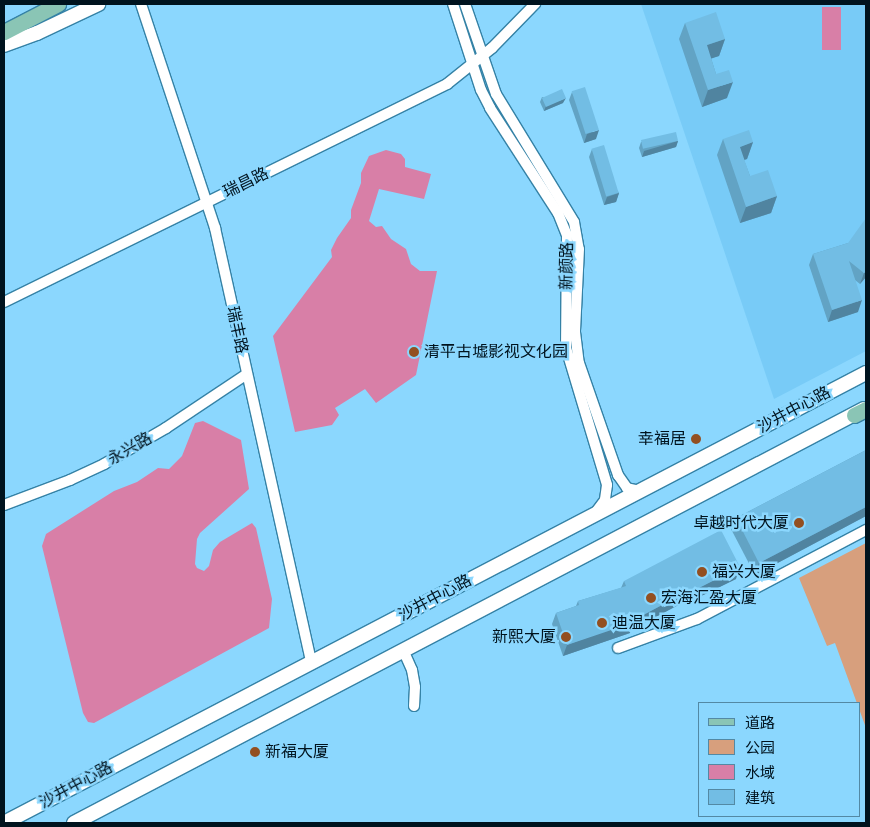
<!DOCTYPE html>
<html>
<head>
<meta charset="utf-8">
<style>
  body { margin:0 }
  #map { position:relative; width:870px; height:827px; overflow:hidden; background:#8bd7fe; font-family:Arial,"Noto Sans SC",sans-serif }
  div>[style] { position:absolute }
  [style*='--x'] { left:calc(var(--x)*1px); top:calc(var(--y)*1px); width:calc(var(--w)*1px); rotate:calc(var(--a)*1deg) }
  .built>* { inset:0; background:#78cbf7 }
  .green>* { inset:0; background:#d79f7d }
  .water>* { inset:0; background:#d87fa7; transform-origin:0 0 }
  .roads { filter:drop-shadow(1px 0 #3582a6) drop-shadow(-1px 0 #3582a6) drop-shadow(0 1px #3582a6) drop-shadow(0 -1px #3582a6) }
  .street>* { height:10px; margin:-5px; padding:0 5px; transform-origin:5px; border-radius:5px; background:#fff }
  .secondary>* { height:14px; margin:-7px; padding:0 7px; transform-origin:7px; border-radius:7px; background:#fff }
  .primary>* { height:15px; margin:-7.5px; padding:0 7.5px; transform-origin:7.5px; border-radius:7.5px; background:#8ac5b5 }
  .wall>* { inset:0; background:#62a3c4 }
  .shaded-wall>* { inset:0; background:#5084a0 }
  .building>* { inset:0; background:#72bde4; transform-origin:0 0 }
  .dots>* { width:14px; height:14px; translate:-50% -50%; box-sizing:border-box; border:2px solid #8bd7fe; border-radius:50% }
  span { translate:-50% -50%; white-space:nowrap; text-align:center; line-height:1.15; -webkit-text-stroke:5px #8bd7fe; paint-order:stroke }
  .street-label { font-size:16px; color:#00131e }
  .poi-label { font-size:16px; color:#00131e }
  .left { translate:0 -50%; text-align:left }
  .right { translate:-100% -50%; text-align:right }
  .frame { position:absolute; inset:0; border:5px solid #00131e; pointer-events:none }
  .legend { position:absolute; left:698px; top:702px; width:162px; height:115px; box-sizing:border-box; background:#8bd7fe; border:1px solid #5389a4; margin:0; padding:6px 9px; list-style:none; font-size:15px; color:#00131e }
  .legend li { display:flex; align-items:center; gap:10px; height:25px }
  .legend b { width:25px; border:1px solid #5389a4 }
</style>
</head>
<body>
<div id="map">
  <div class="built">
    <i style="clip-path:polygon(641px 4px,866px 4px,866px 351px,774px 399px)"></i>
  </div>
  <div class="green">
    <i style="clip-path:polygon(866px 543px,866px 728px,835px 643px,827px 646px,799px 578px)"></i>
  </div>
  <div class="water">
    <i style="left:822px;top:7px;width:19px;height:43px"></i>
    <i style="clip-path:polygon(386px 150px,401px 154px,405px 159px,405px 167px,431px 174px,424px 199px,379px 189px,369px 221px,376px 227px,382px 226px,391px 239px,406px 249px,411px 264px,420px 271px,437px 271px,416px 375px,376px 403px,365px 389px,335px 408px,339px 415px,332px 425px,295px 432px,273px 336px,332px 257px,331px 250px,337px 238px,351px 218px,351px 210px,361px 183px,361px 173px,369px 156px)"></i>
    <i style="clip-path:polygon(203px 421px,241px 440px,249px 489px,200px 533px,197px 539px,195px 564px,197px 568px,204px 571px,209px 566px,213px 550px,220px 542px,252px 523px,256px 528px,272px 599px,269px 628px,94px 723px,88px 722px,83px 713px,42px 546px,46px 534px,114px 491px,137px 482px,158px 468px,169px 469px,182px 456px,195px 423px)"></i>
  </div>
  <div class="roads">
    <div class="street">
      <i style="--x:141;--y:4;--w:236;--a:71.7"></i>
      <i style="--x:215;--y:228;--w:444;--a:77.5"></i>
      <i style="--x:453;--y:4;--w:90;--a:72"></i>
      <i style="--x:481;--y:90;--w:20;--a:63"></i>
      <i style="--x:490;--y:108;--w:125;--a:57.1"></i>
      <i style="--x:558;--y:213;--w:24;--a:68"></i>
      <i style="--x:567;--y:235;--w:113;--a:90.5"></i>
      <i style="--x:566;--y:348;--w:143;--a:73.3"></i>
      <i style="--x:607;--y:485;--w:15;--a:98"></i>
      <i style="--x:605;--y:500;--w:15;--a:127"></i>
      <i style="--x:465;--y:4;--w:95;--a:71"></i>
      <i style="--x:496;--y:94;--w:150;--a:58.6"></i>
      <i style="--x:574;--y:222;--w:27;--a:80"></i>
      <i style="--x:579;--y:249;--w:83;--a:92.8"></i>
      <i style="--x:575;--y:332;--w:31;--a:83"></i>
      <i style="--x:579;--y:363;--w:119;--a:70.8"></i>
      <i style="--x:618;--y:475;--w:16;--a:55"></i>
      <i style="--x:627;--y:488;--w:13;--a:13"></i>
      <i style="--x:4;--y:302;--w:494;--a:-26.2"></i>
      <i style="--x:447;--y:84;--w:58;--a:-38.7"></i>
      <i style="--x:492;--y:48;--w:62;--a:-45.7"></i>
      <i style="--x:4;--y:505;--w:71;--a:-20.7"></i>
      <i style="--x:70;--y:480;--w:38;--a:-25"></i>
      <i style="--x:104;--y:464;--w:72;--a:-30.1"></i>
      <i style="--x:166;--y:428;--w:97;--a:-33.7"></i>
      <i style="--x:618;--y:648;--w:84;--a:-20.2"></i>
      <i style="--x:697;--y:619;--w:191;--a:-27.8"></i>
      <i style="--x:404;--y:652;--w:20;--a:66"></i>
      <i style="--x:412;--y:670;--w:17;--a:80"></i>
      <i style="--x:415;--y:687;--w:19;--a:93"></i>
    </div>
    <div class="secondary">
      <i style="--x:4;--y:45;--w:35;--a:-20"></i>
      <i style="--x:37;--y:33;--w:68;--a:-25.4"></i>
      <i style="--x:4;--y:823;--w:972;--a:-27.57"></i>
      <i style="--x:74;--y:823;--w:892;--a:-27.66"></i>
    </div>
    <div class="primary">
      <i style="--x:4;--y:32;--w:61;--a:-27.4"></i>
      <i style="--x:854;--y:415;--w:13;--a:-27"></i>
    </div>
  </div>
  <div class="wall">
    <i style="clip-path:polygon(685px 23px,725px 39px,719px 56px,711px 58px,716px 74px,727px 98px,702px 107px,679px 39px)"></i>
    <i style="clip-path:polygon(572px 92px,596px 139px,584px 143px,569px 100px)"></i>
    <i style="clip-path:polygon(542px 97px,563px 103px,544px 111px,540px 102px)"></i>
    <i style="clip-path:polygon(723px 139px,753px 142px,747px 159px,744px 160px,750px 176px,777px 196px,771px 213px,740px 223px,717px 155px)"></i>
    <i style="clip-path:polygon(678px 141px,676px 147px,642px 157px,639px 148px,641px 142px)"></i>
    <i style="clip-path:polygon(592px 149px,619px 193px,616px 202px,604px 205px,589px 157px)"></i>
    <i style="clip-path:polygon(848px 243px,866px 277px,860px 284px,855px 280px,858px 312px,828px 322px,809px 265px,813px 254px)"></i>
    <i style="clip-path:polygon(866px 450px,866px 516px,755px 575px,731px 529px,736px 518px)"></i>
    <i style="clip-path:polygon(736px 579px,687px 603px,686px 601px,631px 630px,630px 633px,563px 656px,552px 624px,556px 613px,576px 606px,578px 601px,621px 588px,624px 581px)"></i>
  </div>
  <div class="shaded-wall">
    <i style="clip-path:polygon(725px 39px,719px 56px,701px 62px,707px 45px)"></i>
    <i style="clip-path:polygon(733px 82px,727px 98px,702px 107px,708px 90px)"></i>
    <i style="clip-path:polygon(566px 98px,563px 103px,544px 111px,546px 106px)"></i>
    <i style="clip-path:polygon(599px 130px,596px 139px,584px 143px,587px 134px)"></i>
    <i style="clip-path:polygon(678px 141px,676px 147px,642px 157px,644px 151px)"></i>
    <i style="clip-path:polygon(753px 142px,747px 159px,734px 163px,740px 147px)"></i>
    <i style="clip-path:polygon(619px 193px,616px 202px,604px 205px,607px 197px)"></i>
    <i style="clip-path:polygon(777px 196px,771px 213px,740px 223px,746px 207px)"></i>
    <i style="clip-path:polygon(866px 271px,866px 277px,860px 284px,864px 273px)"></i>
    <i style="clip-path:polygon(862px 300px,858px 312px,828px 322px,832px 310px)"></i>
    <i style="clip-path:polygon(866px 507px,866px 516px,755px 575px,759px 563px)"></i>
    <i style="clip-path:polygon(740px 567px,736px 579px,687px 603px,691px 592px)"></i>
    <i style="clip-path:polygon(690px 590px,686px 601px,631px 630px,630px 633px,563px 656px,567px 645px,634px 620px)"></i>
  </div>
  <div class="building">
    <i style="clip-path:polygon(716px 12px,725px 39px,707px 45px,716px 74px,729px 70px,733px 82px,708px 90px,685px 23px)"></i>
    <i style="left:585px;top:87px;width:45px;height:14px;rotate:72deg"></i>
    <i style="left:562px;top:89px;width:10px;height:22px;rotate:66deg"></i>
    <i style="clip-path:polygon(749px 130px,753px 142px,740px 147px,750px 176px,768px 170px,777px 196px,746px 207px,723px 139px)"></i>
    <i style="left:676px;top:132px;width:9px;height:36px;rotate:77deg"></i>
    <i style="left:604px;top:145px;width:50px;height:13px;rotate:73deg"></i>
    <i style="clip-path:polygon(866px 218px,866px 271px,864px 273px,849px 261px,862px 300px,832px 310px,813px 254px,848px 243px)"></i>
    <i style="clip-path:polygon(866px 450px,866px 507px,759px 563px,736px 518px)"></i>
    <i style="clip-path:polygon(721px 530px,740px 567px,691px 592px,690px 590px,634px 620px,635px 622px,567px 645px,556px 613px,579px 605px,578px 601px,626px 586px,624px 581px)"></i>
  </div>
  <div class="dots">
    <i style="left:414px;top:352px;background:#934f21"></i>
    <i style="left:696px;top:439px;background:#934f21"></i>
    <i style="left:799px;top:523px;background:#934f21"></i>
    <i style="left:702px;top:572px;background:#934f21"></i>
    <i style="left:651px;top:598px;background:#934f21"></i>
    <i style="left:602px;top:623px;background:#934f21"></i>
    <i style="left:566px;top:637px;background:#934f21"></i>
    <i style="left:255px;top:752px;background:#934f21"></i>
  </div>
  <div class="street-label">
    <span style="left:246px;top:183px;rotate:-26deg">瑞昌路</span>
    <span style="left:567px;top:266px;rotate:-89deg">新颜路</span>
    <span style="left:237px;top:330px;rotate:78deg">瑞丰路</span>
    <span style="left:794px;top:410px;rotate:-28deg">沙井中心路</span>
    <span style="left:130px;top:449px;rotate:-30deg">永兴路</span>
    <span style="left:435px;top:598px;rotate:-28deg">沙井中心路</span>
    <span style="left:76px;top:785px;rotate:-28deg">沙井中心路</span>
  </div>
  <div class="poi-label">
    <span class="left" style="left:424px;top:352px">清平古墟影视文化园</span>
    <span class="right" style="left:686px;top:439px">幸福居</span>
    <span class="right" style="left:789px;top:523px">卓越时代大厦</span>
    <span class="left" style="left:712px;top:572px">福兴大厦</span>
    <span class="left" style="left:661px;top:598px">宏海汇盈大厦</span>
    <span class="left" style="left:612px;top:623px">迪温大厦</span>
    <span class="right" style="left:556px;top:637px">新熙大厦</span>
    <span class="left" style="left:265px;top:752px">新福大厦</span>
  </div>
  <div class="frame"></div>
  <ul class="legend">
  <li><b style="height:6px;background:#8ac5b5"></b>道路</li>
  <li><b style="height:14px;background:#d79f7d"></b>公园</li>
  <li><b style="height:14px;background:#d87fa7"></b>水域</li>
  <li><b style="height:14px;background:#72bde4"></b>建筑</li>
  </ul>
</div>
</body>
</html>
